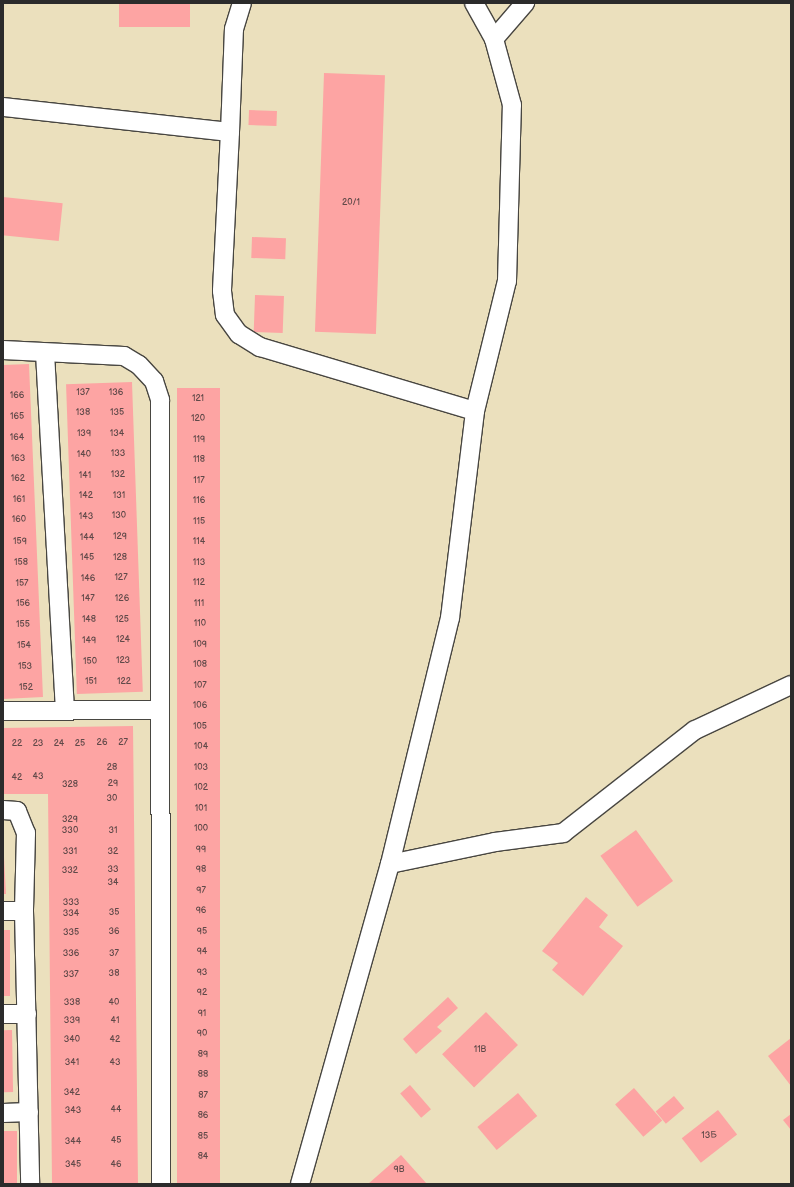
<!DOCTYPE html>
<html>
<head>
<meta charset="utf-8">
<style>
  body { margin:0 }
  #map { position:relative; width:794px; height:1187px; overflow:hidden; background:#ebe0bd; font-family:"Balsamiq Sans",sans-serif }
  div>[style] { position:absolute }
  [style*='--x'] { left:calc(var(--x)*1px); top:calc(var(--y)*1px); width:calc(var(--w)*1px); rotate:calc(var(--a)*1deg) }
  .building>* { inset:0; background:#fda4a3; transform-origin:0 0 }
  .roads { filter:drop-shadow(1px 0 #484641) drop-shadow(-1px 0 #484641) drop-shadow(0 1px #484641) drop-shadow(0 -1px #484641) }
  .service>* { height:18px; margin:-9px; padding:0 9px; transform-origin:9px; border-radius:9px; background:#fff }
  span { translate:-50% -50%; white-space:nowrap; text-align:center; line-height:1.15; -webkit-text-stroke:3.5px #fdfcf7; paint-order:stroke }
  .number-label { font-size:9px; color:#604949 }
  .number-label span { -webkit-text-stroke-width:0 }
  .frame { position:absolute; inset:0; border:4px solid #2b2b2b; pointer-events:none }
</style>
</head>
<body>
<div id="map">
  <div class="building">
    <i style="left:119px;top:3px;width:71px;height:24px"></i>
    <i style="left:324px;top:73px;width:61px;height:259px;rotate:2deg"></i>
    <i style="left:249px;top:110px;width:28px;height:15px;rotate:2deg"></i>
    <i style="left:3px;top:197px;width:60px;height:38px;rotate:6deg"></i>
    <i style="left:252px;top:237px;width:34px;height:21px;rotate:2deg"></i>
    <i style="left:255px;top:295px;width:29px;height:37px;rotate:2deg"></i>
    <i style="clip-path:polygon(29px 364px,43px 697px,3px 699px,3px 365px)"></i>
    <i style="left:132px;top:382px;width:310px;height:66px;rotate:88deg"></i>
    <i style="left:220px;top:388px;width:796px;height:43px;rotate:90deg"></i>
    <i style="clip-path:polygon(133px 726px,138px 1184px,52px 1184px,48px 794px,3px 794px,3px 728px)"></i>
    <i style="left:636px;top:830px;width:63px;height:44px;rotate:54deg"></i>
    <i style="clip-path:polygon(3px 838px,6px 894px,3px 894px)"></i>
    <i style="clip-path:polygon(586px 897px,608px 915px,599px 927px,623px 946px,583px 996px,552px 970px,558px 963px,542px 951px)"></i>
    <i style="left:3px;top:930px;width:7px;height:66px"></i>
    <i style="clip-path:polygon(448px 997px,458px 1008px,437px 1027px,442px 1031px,416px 1054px,403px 1039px)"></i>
    <i style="left:486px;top:1012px;width:46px;height:61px;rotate:46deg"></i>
    <i style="left:12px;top:1030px;width:62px;height:9px;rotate:89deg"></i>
    <i style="clip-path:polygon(791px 1038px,791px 1086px,768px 1056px)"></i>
    <i style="left:410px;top:1085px;width:32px;height:13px;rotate:49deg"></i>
    <i style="left:634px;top:1088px;width:43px;height:25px;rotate:49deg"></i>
    <i style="left:518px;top:1093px;width:30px;height:53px;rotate:50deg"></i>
    <i style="left:674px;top:1096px;width:16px;height:24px;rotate:50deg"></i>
    <i style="left:718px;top:1110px;width:31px;height:46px;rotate:52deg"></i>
    <i style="clip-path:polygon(791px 1114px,791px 1130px,783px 1120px)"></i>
    <i style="left:3px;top:1131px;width:14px;height:53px"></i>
    <i style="clip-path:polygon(401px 1155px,427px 1184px,368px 1184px)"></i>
  </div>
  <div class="roads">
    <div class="service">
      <i style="--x:474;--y:3;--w:41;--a:60.9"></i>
      <i style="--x:3;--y:107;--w:228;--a:6.3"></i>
      <i style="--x:230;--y:132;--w:159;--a:92.9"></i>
      <i style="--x:222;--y:291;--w:24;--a:83"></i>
      <i style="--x:225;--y:315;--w:24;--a:54"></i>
      <i style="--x:239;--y:334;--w:25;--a:32"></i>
      <i style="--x:260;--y:347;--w:224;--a:16.6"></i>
      <i style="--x:230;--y:132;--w:103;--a:-87.8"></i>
      <i style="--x:234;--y:29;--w:27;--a:-73"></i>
      <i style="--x:3;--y:350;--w:121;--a:2.8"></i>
      <i style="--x:124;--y:356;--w:17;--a:31"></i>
      <i style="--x:139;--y:365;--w:22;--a:47"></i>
      <i style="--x:154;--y:381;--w:20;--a:72"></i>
      <i style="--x:160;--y:400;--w:784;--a:89.93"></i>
      <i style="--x:45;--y:353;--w:358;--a:86.8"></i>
      <i style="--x:3;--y:711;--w:157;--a:-0.4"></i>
      <i style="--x:3;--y:810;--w:14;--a:4"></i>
      <i style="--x:17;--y:811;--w:24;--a:68"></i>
      <i style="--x:26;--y:833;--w:78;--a:91.5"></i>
      <i style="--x:24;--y:911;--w:273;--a:88.7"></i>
      <i style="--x:390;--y:864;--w:107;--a:-11.8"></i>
      <i style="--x:495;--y:842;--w:69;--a:-7.5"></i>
      <i style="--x:563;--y:833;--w:167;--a:-38"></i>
      <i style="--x:695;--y:730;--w:106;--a:-25.1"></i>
      <i style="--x:3;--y:911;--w:21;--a:0"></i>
      <i style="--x:3;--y:1014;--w:24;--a:0"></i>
      <i style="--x:3;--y:1113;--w:26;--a:-2"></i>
      <i style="--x:300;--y:1184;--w:332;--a:-74.3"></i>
      <i style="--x:390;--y:864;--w:253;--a:-76.3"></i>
      <i style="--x:450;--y:618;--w:209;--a:-83.1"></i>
      <i style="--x:475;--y:411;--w:134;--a:-76.2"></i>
      <i style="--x:507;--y:281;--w:176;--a:-88.4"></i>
      <i style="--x:512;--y:105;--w:68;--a:-105.3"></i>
      <i style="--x:494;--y:39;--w:48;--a:-49.3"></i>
    </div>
  </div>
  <div class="number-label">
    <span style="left:351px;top:203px">20/1</span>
    <span style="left:83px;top:393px">137</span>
    <span style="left:116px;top:393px">136</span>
    <span style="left:17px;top:396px">166</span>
    <span style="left:198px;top:399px">121</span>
    <span style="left:83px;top:413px">138</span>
    <span style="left:117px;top:413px">135</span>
    <span style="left:17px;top:417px">165</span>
    <span style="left:198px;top:419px">120</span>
    <span style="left:84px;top:434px">139</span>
    <span style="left:117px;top:434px">134</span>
    <span style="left:17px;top:438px">164</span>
    <span style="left:199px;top:440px">119</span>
    <span style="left:118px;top:454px">133</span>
    <span style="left:84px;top:455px">140</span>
    <span style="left:18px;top:459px">163</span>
    <span style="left:199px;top:460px">118</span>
    <span style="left:118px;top:475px">132</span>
    <span style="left:85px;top:476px">141</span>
    <span style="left:18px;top:479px">162</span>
    <span style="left:199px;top:481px">117</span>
    <span style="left:86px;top:496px">142</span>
    <span style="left:119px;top:496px">131</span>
    <span style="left:19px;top:500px">161</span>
    <span style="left:199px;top:501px">116</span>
    <span style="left:119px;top:516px">130</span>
    <span style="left:86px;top:517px">143</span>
    <span style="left:19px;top:520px">160</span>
    <span style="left:199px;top:522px">115</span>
    <span style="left:120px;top:537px">129</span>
    <span style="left:87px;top:538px">144</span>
    <span style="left:20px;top:542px">159</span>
    <span style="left:199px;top:542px">114</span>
    <span style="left:87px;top:558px">145</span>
    <span style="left:120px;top:558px">128</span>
    <span style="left:21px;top:563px">158</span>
    <span style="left:199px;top:563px">113</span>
    <span style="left:121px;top:578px">127</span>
    <span style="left:88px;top:579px">146</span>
    <span style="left:199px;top:583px">112</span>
    <span style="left:22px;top:584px">157</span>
    <span style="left:88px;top:599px">147</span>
    <span style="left:122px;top:599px">126</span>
    <span style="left:23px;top:604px">156</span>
    <span style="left:199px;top:604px">111</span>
    <span style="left:89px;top:620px">148</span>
    <span style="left:122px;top:620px">125</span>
    <span style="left:200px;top:624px">110</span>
    <span style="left:23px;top:625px">155</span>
    <span style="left:123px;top:640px">124</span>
    <span style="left:89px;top:641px">149</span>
    <span style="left:200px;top:645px">109</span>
    <span style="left:24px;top:646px">154</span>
    <span style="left:123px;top:661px">123</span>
    <span style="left:90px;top:662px">150</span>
    <span style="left:200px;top:665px">108</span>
    <span style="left:25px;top:667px">153</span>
    <span style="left:91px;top:682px">151</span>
    <span style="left:124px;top:682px">122</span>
    <span style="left:200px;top:686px">107</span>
    <span style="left:26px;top:688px">152</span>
    <span style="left:200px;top:706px">106</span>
    <span style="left:200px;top:727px">105</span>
    <span style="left:102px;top:743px">26</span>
    <span style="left:123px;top:743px">27</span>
    <span style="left:17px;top:744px">22</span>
    <span style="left:38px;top:744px">23</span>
    <span style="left:59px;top:744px">24</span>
    <span style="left:80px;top:744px">25</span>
    <span style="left:201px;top:747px">104</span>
    <span style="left:112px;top:768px">28</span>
    <span style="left:201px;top:768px">103</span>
    <span style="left:38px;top:777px">43</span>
    <span style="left:17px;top:778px">42</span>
    <span style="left:113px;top:784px">29</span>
    <span style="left:70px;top:785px">328</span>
    <span style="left:201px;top:788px">102</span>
    <span style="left:112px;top:799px">30</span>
    <span style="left:201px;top:809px">101</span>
    <span style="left:70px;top:820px">329</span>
    <span style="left:201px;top:829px">100</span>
    <span style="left:70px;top:831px">330</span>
    <span style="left:113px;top:831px">31</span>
    <span style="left:201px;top:850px">99</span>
    <span style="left:70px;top:852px">331</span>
    <span style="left:113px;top:852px">32</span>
    <span style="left:113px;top:870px">33</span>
    <span style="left:201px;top:870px">98</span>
    <span style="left:70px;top:871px">332</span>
    <span style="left:113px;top:883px">34</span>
    <span style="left:201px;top:891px">97</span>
    <span style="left:71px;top:903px">333</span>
    <span style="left:201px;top:911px">96</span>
    <span style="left:114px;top:913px">35</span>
    <span style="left:71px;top:914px">334</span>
    <span style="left:114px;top:932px">36</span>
    <span style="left:202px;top:932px">95</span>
    <span style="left:71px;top:933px">335</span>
    <span style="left:202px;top:952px">94</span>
    <span style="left:71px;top:954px">336</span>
    <span style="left:114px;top:954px">37</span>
    <span style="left:202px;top:973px">93</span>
    <span style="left:114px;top:974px">38</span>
    <span style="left:71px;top:975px">337</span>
    <span style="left:202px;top:993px">92</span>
    <span style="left:72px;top:1003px">338</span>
    <span style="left:114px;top:1003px">40</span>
    <span style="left:202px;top:1014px">91</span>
    <span style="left:72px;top:1021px">339</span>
    <span style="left:115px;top:1021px">41</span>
    <span style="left:202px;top:1034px">90</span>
    <span style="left:72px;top:1040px">340</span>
    <span style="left:115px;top:1040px">42</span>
    <span style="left:480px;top:1050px">11В</span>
    <span style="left:203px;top:1055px">89</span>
    <span style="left:72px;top:1063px">341</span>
    <span style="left:115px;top:1063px">43</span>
    <span style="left:203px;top:1075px">88</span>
    <span style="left:72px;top:1093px">342</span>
    <span style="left:203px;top:1096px">87</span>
    <span style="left:116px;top:1110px">44</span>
    <span style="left:73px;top:1111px">343</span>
    <span style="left:203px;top:1116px">86</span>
    <span style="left:709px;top:1136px">13Б</span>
    <span style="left:203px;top:1137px">85</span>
    <span style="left:116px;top:1141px">45</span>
    <span style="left:73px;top:1142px">344</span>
    <span style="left:203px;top:1157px">84</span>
    <span style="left:73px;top:1165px">345</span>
    <span style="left:116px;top:1165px">46</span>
    <span style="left:399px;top:1170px">9В</span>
  </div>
  <div class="frame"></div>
</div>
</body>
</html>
